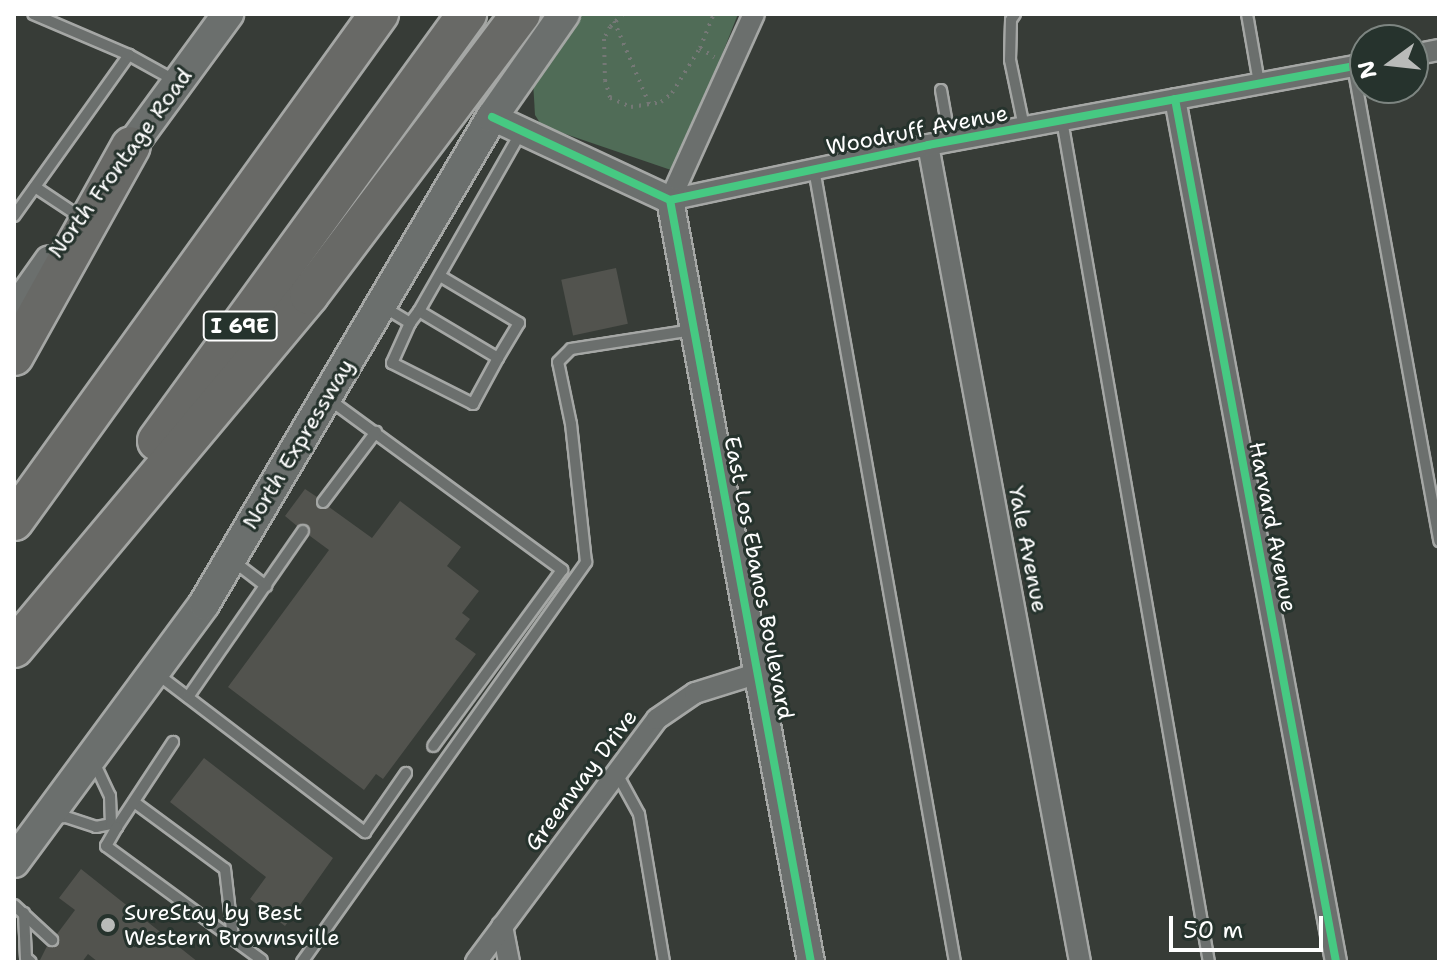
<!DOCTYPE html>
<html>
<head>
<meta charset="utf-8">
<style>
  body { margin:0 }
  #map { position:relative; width:1453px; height:976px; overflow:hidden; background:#373c37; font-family:"Shantell Sans",sans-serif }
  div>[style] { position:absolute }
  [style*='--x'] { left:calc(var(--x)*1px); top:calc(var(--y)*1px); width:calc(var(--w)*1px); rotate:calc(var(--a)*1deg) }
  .green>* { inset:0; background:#506c57 }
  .building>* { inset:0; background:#52534e; transform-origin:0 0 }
  .path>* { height:4px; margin-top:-2px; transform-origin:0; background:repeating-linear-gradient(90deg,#757876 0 2px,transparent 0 8px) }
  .roads { filter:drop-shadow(2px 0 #a5a7a5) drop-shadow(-2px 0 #a5a7a5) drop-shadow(0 2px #a5a7a5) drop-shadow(0 -2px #a5a7a5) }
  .service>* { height:10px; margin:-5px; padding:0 5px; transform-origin:5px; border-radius:5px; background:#6b6f6d }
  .minor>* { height:20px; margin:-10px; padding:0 10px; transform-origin:10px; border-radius:10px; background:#6b6f6d }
  .tertiary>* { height:26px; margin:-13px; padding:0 13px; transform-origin:13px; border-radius:13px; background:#6b6f6d }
  .secondary>* { height:30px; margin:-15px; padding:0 15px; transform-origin:15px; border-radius:15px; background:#6b6f6d }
  .motorway>* { height:38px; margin:-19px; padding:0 19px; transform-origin:19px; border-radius:19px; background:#686966 }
  .cycleway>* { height:8px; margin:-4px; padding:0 4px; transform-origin:4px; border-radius:4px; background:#46c982 }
  .dots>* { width:22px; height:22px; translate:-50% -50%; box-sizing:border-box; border:4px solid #26332d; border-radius:50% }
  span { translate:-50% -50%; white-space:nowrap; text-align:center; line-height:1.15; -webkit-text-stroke:6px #26332d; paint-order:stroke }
  .shield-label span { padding:2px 6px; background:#26332d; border:2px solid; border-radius:6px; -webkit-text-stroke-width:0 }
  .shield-label { font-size:20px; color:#fff; font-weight:700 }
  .street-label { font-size:22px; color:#fff }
  .poi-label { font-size:22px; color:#fff }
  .left { translate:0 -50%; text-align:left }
  .frame { position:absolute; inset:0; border:16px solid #fff; pointer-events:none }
  .north { position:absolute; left:1349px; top:24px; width:80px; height:80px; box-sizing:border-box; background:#26332d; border:2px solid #7d8581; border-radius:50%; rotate:255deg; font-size:22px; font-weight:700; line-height:32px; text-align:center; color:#fff }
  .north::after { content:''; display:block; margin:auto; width:28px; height:36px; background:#b9bbb9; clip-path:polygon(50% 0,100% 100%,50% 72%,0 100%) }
  .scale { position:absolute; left:1169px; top:916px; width:154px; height:36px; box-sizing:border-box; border:4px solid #fff; border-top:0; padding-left:10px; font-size:24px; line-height:28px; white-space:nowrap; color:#fff; -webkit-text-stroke:6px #26332d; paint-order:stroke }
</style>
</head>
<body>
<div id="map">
  <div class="green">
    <i style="clip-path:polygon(582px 14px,738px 14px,690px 136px,671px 170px,542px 126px,535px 115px,533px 81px)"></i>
  </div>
  <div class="building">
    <i style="left:616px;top:268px;width:57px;height:56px;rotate:78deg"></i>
    <i style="clip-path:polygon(305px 489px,317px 497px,319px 509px,329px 507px,372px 538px,400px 501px,461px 547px,447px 566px,479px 591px,462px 613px,470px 619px,455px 639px,476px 654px,383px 779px,376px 774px,364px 790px,228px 687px,329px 550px,310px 536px,308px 525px,297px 526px,285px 516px)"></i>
    <i style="clip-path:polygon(204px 758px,333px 858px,285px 926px,250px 899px,266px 877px,170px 802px)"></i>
    <i style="clip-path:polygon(81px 869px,198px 962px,98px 962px,88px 954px,82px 962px,39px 962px,47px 946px,58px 945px,57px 934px,75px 910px,59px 898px)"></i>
  </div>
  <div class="path">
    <i style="--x:623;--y:14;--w:18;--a:135"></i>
    <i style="--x:610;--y:27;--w:13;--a:117"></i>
    <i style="--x:604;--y:39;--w:41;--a:88.6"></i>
    <i style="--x:605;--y:80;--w:19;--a:74"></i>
    <i style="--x:610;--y:98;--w:23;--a:23"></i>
    <i style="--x:631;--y:107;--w:30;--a:-9"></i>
    <i style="--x:661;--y:102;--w:14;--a:-39"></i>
    <i style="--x:672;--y:93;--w:53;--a:-58.1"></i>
    <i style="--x:700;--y:48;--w:37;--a:-68"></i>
    <i style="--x:614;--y:21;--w:92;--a:67"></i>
    <i style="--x:700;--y:48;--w:17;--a:33"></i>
  </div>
  <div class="roads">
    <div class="service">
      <i style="--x:1015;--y:14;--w:7;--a:124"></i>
      <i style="--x:1011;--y:20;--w:40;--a:91.4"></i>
      <i style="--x:1010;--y:60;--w:68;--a:78.2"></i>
      <i style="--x:1247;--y:14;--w:70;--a:80.1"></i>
      <i style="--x:129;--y:55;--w:54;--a:29"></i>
      <i style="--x:1353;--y:66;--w:483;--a:79.7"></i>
      <i style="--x:941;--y:90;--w:52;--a:80"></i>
      <i style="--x:1062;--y:120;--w:855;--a:80.1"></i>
      <i style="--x:814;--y:169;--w:805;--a:79.92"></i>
      <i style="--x:35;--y:187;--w:54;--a:33.7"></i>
      <i style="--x:14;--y:216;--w:198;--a:-54.5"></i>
      <i style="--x:129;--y:55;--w:104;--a:-156.9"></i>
      <i style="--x:440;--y:276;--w:92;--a:30.7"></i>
      <i style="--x:519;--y:323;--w:41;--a:121"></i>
      <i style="--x:382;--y:306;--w:33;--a:31"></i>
      <i style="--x:410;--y:323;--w:44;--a:114.2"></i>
      <i style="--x:392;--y:363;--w:91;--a:26.8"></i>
      <i style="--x:473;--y:404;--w:52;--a:-61.5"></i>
      <i style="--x:498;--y:358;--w:92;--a:-149.3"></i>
      <i style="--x:419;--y:311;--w:15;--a:127"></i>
      <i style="--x:419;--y:311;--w:206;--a:-60.3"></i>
      <i style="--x:330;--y:400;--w:288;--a:36.2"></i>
      <i style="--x:562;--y:570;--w:218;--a:126.2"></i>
      <i style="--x:323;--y:502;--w:88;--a:-52.9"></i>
      <i style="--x:232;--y:560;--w:43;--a:37.4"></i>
      <i style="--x:156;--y:673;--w:263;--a:37.3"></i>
      <i style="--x:365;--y:832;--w:72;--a:-55.2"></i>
      <i style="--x:188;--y:697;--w:202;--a:-55.3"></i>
      <i style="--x:94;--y:762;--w:38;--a:65"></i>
      <i style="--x:110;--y:796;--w:28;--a:88"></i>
      <i style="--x:616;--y:772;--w:48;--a:61.3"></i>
      <i style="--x:639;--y:814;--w:150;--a:80.4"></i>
      <i style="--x:134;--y:802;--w:113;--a:36.4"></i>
      <i style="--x:225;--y:869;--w:69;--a:83.4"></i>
      <i style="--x:52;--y:818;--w:14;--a:-4"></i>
      <i style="--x:66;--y:817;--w:32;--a:18"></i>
      <i style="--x:96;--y:827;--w:15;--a:-11"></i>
      <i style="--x:111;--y:824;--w:7;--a:27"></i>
      <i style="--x:117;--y:827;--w:102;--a:-56.6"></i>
      <i style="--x:117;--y:827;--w:22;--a:120"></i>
      <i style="--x:106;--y:846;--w:193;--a:36.2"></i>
      <i style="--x:14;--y:905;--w:52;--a:42.6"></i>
      <i style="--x:24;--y:913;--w:45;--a:87.5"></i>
      <i style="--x:26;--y:958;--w:6;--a:39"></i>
      <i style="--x:302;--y:962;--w:491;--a:-54.6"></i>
      <i style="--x:586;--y:562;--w:139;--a:-96.2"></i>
      <i style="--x:571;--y:424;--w:63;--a:-101.8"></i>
      <i style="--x:558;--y:362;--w:18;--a:-45"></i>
      <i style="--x:571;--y:349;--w:123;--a:-8.9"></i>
    </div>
    <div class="minor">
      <i style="--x:1413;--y:55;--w:26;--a:-11"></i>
      <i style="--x:1175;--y:99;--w:878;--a:79.43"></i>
      <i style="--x:928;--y:145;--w:831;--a:79.46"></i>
      <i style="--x:670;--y:200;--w:264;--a:-12"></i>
      <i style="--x:928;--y:145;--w:444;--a:-10.5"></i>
      <i style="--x:670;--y:200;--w:204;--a:-65.7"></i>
      <i style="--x:502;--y:926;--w:37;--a:79"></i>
      <i style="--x:476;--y:962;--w:303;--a:-53.3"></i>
      <i style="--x:657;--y:719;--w:46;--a:-34.4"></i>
      <i style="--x:695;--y:693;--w:67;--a:-17.4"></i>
    </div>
    <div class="tertiary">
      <i style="--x:492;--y:117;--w:196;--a:25"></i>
      <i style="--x:670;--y:200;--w:775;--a:79.52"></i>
    </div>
    <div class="secondary">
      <i style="--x:119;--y:163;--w:185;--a:-53.8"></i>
      <i style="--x:14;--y:312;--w:62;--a:-54.8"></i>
      <i style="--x:14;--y:862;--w:320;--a:-53.6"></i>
      <i style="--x:204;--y:604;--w:566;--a:-59.4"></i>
      <i style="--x:492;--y:117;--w:126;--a:-55"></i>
    </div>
    <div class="motorway">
      <i style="--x:14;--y:356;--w:240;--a:-60.9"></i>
      <i style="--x:157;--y:441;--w:528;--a:-54.02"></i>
      <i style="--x:14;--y:521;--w:625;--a:-54.25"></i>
      <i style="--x:14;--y:648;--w:460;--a:-50.1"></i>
      <i style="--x:309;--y:295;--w:352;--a:-53"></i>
    </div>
  </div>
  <div class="cycleway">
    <i style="--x:1175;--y:99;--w:878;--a:79.43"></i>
    <i style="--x:492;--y:117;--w:196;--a:25"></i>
    <i style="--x:670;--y:200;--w:264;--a:-12"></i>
    <i style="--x:928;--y:145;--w:444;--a:-10.5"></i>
    <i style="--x:670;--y:200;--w:775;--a:79.52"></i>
  </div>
  <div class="dots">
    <i style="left:108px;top:925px;background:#b9bbb9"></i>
  </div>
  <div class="shield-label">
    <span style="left:240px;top:326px">I 69E</span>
  </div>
  <div class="street-label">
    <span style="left:917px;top:130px;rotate:-11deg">Woodruff Avenue</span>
    <span style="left:120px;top:163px;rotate:-54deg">North Frontage Road</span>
    <span style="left:298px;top:444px;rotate:-59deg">North Expressway</span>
    <span style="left:1273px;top:527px;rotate:79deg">Harvard Avenue</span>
    <span style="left:1028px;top:549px;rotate:79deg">Yale Avenue</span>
    <span style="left:759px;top:578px;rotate:79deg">East Los Ebanos Boulevard</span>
    <span style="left:581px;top:780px;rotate:-53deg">Greenway Drive</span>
  </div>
  <div class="poi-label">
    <span class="left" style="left:124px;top:925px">SureStay by Best<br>Western Brownsville</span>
  </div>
  <div class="frame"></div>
  <div class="north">N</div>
  <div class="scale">50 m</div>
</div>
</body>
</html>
